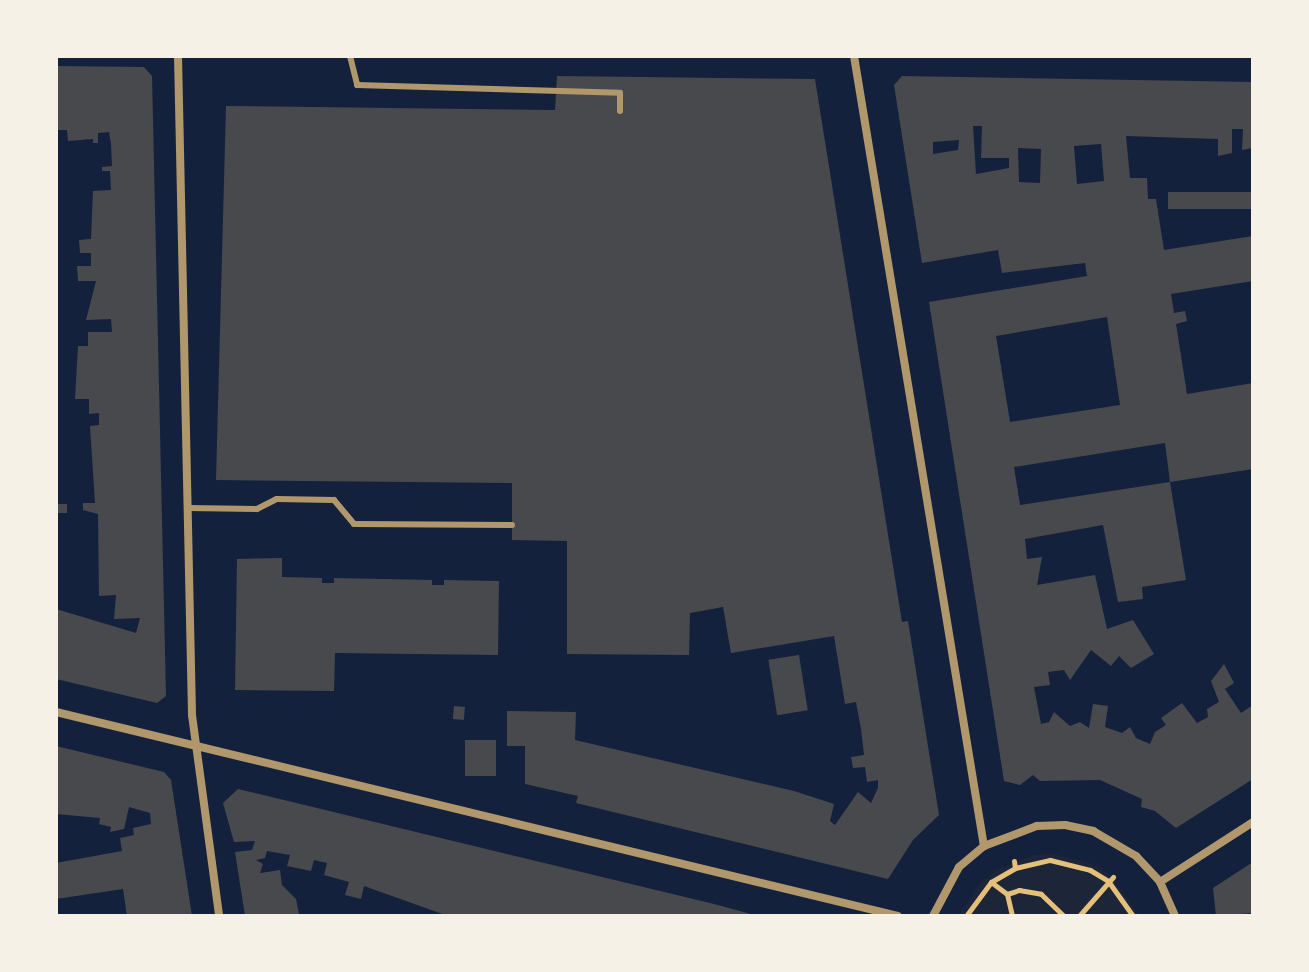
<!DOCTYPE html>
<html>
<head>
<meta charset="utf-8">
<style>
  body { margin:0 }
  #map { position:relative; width:1309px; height:972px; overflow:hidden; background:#14213d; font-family:Bitter,serif }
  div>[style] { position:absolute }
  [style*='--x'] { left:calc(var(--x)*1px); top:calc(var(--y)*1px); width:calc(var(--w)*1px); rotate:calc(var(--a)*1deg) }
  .green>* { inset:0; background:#1d2539 }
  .building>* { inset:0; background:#48494c; transform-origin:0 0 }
  .path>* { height:5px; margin:-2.5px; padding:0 2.5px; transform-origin:2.5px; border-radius:2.5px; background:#e5c07b }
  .service>* { height:6px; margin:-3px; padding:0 3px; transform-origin:3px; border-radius:3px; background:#b1986c }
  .minor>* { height:8px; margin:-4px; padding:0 4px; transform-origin:4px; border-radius:4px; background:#b1986c }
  span { translate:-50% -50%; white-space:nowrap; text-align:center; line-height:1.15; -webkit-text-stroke:7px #f6f1e7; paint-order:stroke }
  .frame { position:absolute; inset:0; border:58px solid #f6f1e7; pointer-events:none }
</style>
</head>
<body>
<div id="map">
  <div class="green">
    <i style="clip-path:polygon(1054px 854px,1093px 864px,1110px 875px,1140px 916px,959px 916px,980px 883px,996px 870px,1033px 855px)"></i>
  </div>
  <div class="building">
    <i style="clip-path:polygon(56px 66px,144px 67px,152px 76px,166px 696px,157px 703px,56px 679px,56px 609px,136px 633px,140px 618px,114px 619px,116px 595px,99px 596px,98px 514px,83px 510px,83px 503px,95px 503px,90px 426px,99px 425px,99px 413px,89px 414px,89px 399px,75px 399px,78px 346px,88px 346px,88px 332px,112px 332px,111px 319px,86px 320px,96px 281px,78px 281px,77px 266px,91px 266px,91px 253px,80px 253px,79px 240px,91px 239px,93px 191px,111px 190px,110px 171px,102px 171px,102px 167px,112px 166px,111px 144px,109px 132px,98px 133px,98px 143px,93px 143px,93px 139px,68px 141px,67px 130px,56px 130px)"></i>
    <i style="clip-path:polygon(557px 76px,815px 79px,902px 622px,908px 621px,939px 815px,913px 840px,888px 879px,576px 803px,578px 796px,525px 784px,525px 746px,507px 746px,507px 711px,576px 712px,575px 740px,794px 791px,834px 804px,830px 821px,835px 825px,858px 792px,871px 803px,878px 788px,878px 780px,867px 782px,865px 767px,853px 768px,851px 757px,864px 755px,861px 729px,856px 702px,845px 704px,834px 636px,731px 653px,723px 607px,690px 613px,689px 655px,567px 654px,567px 541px,512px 540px,512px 483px,216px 480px,226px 106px,555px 110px)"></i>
    <i style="clip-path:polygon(evenodd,902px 76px,1253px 82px,1253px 148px,1242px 150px,1243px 129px,1232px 129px,1232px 153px,1218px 156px,1218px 139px,1126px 136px,1130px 178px,1147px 178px,1148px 199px,1156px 199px,1164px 250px,1253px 236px,1253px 281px,1171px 294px,1174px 313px,1185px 311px,1187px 321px,1176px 324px,1187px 394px,1253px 383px,1253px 469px,1170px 482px,1165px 443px,1014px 467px,1020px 505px,1170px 482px,1186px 580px,1142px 587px,1143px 599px,1118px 602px,1103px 525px,1025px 539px,1027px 559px,1042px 557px,1037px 585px,1095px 575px,1107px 629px,1133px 620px,1154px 654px,1131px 668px,1119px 656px,1111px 666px,1091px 650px,1070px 680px,1064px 670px,1048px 672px,1050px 685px,1034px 687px,1041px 724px,1049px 722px,1054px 712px,1070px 726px,1080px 722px,1089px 728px,1093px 704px,1108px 706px,1105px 727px,1122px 733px,1130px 727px,1136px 738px,1150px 744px,1155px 732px,1166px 725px,1161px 718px,1182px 703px,1197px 723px,1208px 717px,1207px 709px,1219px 702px,1211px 681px,1224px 664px,1234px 683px,1225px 689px,1241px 713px,1253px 705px,1253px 779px,1176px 828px,1155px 811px,1141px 807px,1142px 799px,1100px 780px,1040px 781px,1033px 775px,1020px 785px,1004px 781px,929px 302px,1087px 276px,1085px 263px,1002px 273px,998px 250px,922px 263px,894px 85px,902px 76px,973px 126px,982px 126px,981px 158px,1009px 158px,1009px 168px,976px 174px,973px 126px,902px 76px,959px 140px,958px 150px,933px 154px,933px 142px,959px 140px,902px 76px,1101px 144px,1104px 181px,1077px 184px,1074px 146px,1101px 144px,902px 76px,1018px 148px,1041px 149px,1040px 183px,1019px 182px,1018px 148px,902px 76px,1107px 317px,1120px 405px,1010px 422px,996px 336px,1107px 317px)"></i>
    <i style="left:1253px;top:192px;width:17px;height:85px;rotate:90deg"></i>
    <i style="left:56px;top:504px;width:11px;height:9px"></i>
    <i style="clip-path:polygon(282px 558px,282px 577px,322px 578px,322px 583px,334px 583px,334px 578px,432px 580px,432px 585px,444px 585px,444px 580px,499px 581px,498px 655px,335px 653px,334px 691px,235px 690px,237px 559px)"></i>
    <i style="left:799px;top:655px;width:56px;height:31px;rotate:81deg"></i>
    <i style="left:454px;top:706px;width:11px;height:13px;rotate:5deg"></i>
    <i style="left:465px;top:740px;width:31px;height:36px"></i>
    <i style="clip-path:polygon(56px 746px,164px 772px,171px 780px,192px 916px,127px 916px,123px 889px,56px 899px,56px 863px,122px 851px,120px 838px,134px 835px,133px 828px,151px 824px,150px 813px,129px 807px,124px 829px,110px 832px,111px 827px,99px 824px,100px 818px,56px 814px)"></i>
    <i style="clip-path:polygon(238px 789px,718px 905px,758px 916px,448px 916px,364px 886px,361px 899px,345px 895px,349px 882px,324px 875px,327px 863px,314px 860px,311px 871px,287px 866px,290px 855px,267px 851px,265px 858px,256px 860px,263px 864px,260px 873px,280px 870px,282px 885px,296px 899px,299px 914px,245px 916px,235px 852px,252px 850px,255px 841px,234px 842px,223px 803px)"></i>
    <i style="clip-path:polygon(1253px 862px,1253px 913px,1216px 916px,1213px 888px)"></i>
  </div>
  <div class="path">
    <i style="--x:1015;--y:868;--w:36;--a:-13"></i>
    <i style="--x:1050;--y:860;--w:41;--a:14"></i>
    <i style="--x:1090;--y:870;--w:21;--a:31"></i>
    <i style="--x:1108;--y:881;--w:43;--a:54.5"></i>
    <i style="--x:991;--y:882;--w:20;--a:37"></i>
    <i style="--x:1007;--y:894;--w:23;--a:77"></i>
    <i style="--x:1007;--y:894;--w:13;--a:-18"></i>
    <i style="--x:1019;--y:890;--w:22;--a:10"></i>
    <i style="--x:1041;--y:894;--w:32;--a:44"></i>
    <i style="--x:966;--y:916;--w:42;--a:-53.7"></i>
    <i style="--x:991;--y:882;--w:28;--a:-30"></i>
    <i style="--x:1015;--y:868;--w:7;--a:-98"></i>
    <i style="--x:1079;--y:916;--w:52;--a:-48.9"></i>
  </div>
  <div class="service">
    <i style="--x:350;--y:56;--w:30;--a:76"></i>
    <i style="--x:357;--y:85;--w:263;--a:1.7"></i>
    <i style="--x:620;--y:93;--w:18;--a:90"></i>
    <i style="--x:188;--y:508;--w:69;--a:0.8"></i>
    <i style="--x:257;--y:509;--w:22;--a:-27"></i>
    <i style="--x:277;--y:499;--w:57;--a:1"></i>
    <i style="--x:334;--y:500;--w:31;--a:50"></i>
    <i style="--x:354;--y:524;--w:158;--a:0.4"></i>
  </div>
  <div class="minor">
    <i style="--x:178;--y:56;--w:659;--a:88.78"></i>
    <i style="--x:192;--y:715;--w:203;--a:82.3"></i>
    <i style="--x:854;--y:56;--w:801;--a:80.66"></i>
    <i style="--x:56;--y:712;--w:866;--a:13.62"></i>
    <i style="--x:1160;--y:882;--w:111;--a:-32.8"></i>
    <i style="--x:933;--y:916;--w:55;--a:-62"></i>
    <i style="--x:959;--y:867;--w:33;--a:-40"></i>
    <i style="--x:984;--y:846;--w:57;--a:-20.7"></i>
    <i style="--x:1037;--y:826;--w:28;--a:-2"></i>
    <i style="--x:1065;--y:825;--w:29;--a:12"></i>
    <i style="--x:1093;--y:831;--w:50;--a:30.2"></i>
    <i style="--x:1136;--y:856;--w:35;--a:47"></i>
    <i style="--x:1160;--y:882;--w:37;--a:66"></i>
  </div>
  <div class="frame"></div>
</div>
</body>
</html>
